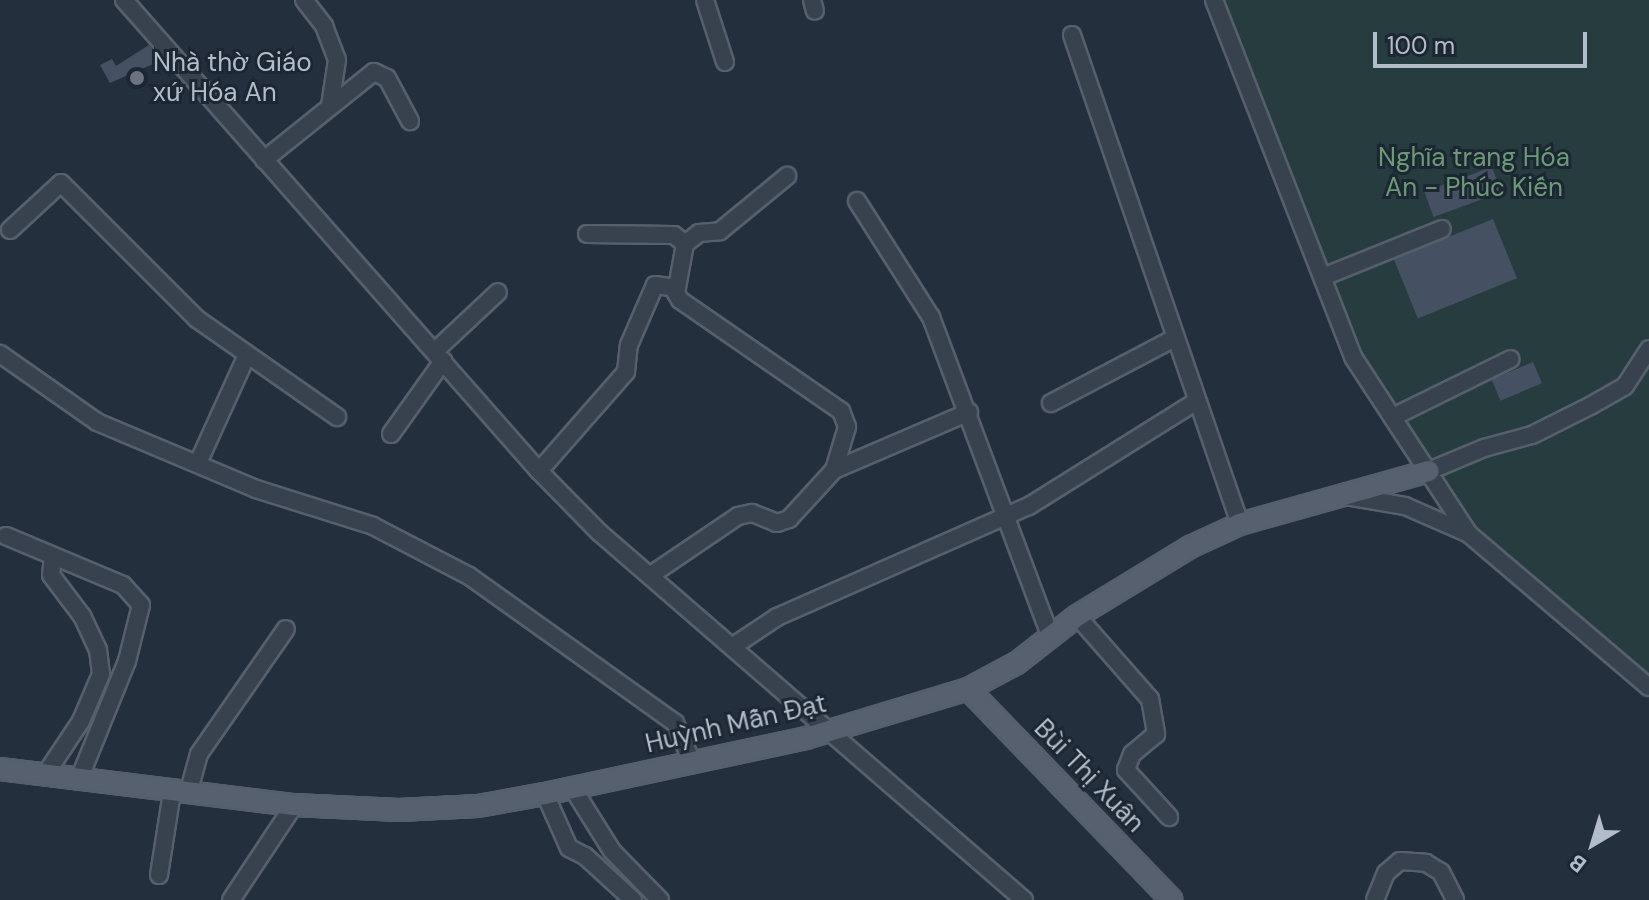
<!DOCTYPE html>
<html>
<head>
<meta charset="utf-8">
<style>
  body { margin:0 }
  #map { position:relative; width:1649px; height:900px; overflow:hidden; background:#242f3e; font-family:"DM Sans",sans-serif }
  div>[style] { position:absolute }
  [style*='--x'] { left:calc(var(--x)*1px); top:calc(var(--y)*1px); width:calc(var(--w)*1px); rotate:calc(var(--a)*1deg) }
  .green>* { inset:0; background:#263c3f }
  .building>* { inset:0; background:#455162; transform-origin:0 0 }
  .roads { filter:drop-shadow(2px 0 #565f6c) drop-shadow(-2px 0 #565f6c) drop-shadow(0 2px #565f6c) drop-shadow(0 -2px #565f6c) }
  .minor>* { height:16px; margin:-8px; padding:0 8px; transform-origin:8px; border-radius:8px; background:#38414e }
  .major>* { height:20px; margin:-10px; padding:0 10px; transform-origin:10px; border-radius:10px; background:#56606e }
  .dots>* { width:22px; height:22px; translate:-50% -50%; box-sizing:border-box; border:4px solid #1d2633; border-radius:50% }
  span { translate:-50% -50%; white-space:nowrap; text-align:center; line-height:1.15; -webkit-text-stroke:6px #1d2633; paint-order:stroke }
  .poi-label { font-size:26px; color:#b4bcc9 }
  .left { translate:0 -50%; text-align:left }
  .park-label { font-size:26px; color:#6b9a76 }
  .street-label { font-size:26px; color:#b4bcc9 }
  .north { position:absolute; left:1553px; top:804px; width:80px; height:80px; -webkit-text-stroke:6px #1d2633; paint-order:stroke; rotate:218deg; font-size:22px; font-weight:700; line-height:32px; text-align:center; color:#b4bcc9 }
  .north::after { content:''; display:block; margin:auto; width:28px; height:36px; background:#b4bcc9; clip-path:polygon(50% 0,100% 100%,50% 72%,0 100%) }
  .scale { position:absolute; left:1373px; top:32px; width:214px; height:36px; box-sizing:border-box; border:4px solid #b4bcc9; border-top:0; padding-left:10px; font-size:24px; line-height:28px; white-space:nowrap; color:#b4bcc9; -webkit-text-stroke:6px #1d2633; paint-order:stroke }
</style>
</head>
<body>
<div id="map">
  <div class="green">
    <i style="clip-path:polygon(1220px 0,1649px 0,1649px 683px,1471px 531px,1356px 354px)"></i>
  </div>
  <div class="building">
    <i style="clip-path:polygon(149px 45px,162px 60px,110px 83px,100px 65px,112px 59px,116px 66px)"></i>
    <i style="left:1492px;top:167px;width:27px;height:72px;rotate:70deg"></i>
    <i style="left:1493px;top:219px;width:64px;height:107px;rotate:68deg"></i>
    <i style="left:1533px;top:362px;width:23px;height:45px;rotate:67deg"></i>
  </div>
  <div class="roads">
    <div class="minor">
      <i style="--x:124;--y:0;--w:628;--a:48.62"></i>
      <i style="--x:539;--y:471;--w:87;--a:45.5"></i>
      <i style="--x:600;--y:533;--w:561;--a:40.88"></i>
      <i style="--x:304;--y:0;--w:33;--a:52"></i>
      <i style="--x:324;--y:26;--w:36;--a:69"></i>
      <i style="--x:337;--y:60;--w:47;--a:98.7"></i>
      <i style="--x:705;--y:0;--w:65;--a:72.1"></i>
      <i style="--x:812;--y:0;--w:11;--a:75"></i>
      <i style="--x:1214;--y:0;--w:383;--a:68.7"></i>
      <i style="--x:1353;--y:357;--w:212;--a:56.8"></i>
      <i style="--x:1072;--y:35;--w:517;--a:71.04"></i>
      <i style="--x:264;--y:160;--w:141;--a:-38.7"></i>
      <i style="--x:374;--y:72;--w:14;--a:25"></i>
      <i style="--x:387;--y:78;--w:49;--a:61.9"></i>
      <i style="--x:857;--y:201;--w:138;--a:57.5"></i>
      <i style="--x:931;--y:317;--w:340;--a:69.5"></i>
      <i style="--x:10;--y:230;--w:69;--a:-42.7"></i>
      <i style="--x:61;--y:183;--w:192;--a:45"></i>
      <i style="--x:197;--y:319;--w:171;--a:35"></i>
      <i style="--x:587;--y:234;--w:87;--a:0.7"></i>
      <i style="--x:674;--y:235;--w:14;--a:39"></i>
      <i style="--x:685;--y:244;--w:50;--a:100.4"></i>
      <i style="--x:676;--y:293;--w:8;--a:60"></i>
      <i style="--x:680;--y:300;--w:196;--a:34.6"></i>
      <i style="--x:841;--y:411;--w:17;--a:69"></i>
      <i style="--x:847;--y:427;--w:45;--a:106.8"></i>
      <i style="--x:834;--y:470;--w:67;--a:132.6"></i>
      <i style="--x:789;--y:519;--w:13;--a:162"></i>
      <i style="--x:777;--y:523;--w:27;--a:-158"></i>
      <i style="--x:752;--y:513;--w:14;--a:168"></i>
      <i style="--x:738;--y:516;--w:105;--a:145.9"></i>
      <i style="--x:685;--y:244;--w:18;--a:-38"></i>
      <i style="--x:699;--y:233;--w:21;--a:-5"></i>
      <i style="--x:720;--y:231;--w:87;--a:-39.4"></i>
      <i style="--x:1323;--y:277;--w:128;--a:-22"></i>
      <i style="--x:435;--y:351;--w:86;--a:-43.1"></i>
      <i style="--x:0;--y:354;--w:118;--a:35"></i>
      <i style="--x:97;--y:422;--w:173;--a:22.8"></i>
      <i style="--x:256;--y:489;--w:123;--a:17.5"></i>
      <i style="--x:373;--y:526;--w:108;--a:27.5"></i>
      <i style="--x:469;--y:576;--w:253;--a:35.5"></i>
      <i style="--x:675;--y:723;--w:43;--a:66.4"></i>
      <i style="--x:1051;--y:403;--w:140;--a:-27.7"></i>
      <i style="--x:1393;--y:417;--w:131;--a:-26.2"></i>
      <i style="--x:391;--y:434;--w:90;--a:-54.5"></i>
      <i style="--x:198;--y:463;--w:116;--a:-65.6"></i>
      <i style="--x:834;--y:470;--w:147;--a:-23.2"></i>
      <i style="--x:539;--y:471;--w:132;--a:-48.7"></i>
      <i style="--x:626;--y:372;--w:27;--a:-84"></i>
      <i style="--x:629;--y:345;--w:65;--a:-66.6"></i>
      <i style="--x:655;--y:285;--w:21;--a:8"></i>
      <i style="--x:1429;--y:471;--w:60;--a:-22.7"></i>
      <i style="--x:1484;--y:448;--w:50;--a:-15.2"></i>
      <i style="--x:1532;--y:435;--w:65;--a:-26.6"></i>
      <i style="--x:1590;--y:406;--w:40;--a:-29.7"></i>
      <i style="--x:1625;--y:386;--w:44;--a:-57"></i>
      <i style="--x:1346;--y:496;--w:60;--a:9.6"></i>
      <i style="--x:1405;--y:506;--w:70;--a:23.6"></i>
      <i style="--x:1469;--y:534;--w:236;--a:40.4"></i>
      <i style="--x:6;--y:536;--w:127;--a:22.7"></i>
      <i style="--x:123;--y:585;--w:27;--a:48"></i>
      <i style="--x:141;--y:605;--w:58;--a:104"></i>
      <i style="--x:127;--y:661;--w:127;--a:112.1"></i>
      <i style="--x:1077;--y:616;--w:111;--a:48.7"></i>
      <i style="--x:1150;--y:699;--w:36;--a:80"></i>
      <i style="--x:1156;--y:734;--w:31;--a:140"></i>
      <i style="--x:1132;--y:754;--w:17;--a:111"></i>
      <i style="--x:1126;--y:770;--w:64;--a:47.5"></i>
      <i style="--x:732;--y:647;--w:54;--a:-33.7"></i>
      <i style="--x:777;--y:617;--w:275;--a:-23.8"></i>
      <i style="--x:1029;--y:506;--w:198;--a:-32"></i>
      <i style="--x:45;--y:775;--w:65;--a:-56.3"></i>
      <i style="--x:81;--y:721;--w:51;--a:-66.9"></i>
      <i style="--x:101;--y:674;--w:24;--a:-97"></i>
      <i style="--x:98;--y:650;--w:38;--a:-115"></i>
      <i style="--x:82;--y:616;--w:51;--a:-127.1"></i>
      <i style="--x:51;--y:575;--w:19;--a:-84"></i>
      <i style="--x:572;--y:787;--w:75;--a:58"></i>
      <i style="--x:612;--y:851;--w:69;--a:45.6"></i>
      <i style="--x:188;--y:794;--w:41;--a:-74.6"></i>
      <i style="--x:199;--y:754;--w:152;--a:-55.2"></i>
      <i style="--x:545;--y:794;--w:59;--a:66"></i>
      <i style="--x:569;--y:848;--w:18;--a:27"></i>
      <i style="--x:585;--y:856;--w:65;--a:42.5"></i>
      <i style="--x:159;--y:875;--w:84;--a:-81.1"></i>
      <i style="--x:231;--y:900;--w:114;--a:-56.4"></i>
      <i style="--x:1375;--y:900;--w:29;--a:-68"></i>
      <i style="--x:1386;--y:873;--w:18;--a:-41"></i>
      <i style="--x:1400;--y:861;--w:26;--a:4"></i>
      <i style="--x:1426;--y:863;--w:17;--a:31"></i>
      <i style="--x:1441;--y:872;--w:31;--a:63"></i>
    </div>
    <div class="major">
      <i style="--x:968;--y:689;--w:293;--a:46"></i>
      <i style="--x:0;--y:769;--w:296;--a:7"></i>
      <i style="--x:294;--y:805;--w:105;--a:2.7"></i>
      <i style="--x:399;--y:810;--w:79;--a:-2.9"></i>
      <i style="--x:478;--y:806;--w:68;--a:-10.2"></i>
      <i style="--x:545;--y:794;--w:267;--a:-12.1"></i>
      <i style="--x:806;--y:738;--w:169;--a:-16.8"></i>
      <i style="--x:968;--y:689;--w:55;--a:-28"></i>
      <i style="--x:1017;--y:663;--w:76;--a:-38.1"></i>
      <i style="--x:1077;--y:616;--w:132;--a:-31.4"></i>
      <i style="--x:1190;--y:547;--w:55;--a:-24.7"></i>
      <i style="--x:1240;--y:524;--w:196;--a:-15.7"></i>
    </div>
  </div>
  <div class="dots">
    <i style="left:137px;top:78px;background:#6b7280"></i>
  </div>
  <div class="poi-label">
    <span class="left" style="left:153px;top:78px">Nhà thờ Giáo<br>xứ Hóa An</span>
  </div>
  <div class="park-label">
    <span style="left:1474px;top:173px">Nghĩa trang Hóa<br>An - Phúc Kiến</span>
  </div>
  <div class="street-label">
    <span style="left:736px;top:724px;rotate:-13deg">Huỳnh Mẫn Đạt</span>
    <span style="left:1089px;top:776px;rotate:46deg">Bùi Thị Xuân</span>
  </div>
  <div class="north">B</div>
  <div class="scale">100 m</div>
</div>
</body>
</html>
